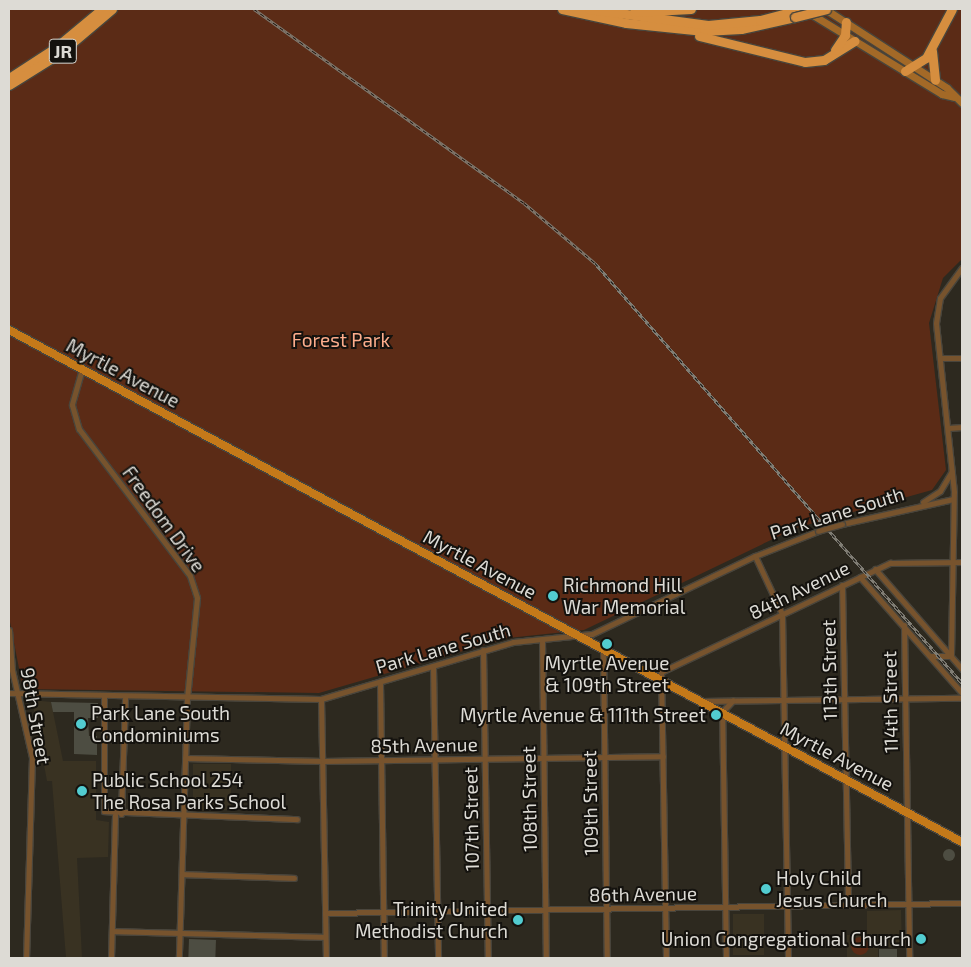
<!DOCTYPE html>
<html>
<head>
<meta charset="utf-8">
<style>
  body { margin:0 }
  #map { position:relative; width:971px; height:967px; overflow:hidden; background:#2d291f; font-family:"Exo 2",sans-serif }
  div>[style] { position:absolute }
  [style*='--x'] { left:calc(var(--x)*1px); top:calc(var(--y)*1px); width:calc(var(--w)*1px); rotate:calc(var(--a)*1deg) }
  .built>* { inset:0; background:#393222; transform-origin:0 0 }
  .green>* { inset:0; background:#5b2b16 }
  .round { border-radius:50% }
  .building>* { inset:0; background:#4d4d42; transform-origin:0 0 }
  .roads { filter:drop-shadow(1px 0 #49453c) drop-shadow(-1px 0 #49453c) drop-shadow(0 1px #49453c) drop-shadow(0 -1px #49453c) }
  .street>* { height:5px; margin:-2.5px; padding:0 2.5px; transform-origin:2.5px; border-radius:2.5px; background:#77532d }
  .secondary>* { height:7px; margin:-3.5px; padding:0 3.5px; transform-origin:3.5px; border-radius:3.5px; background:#a36927 }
  .primary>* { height:8px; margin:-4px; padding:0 4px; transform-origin:4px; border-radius:4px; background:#c47919 }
  .highway>* { height:9px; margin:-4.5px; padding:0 4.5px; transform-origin:4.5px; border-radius:4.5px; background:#d68e3f }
  .rail>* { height:3px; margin-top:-1.5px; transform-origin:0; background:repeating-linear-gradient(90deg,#14120e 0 4px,#807d74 0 8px); box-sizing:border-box; border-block:1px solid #807d74 }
  .bridges { filter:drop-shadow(1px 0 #49453c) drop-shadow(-1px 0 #49453c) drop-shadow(0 1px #49453c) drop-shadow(0 -1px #49453c) }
  .street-bridge>* { height:5px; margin:-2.5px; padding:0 2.5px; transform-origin:2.5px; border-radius:2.5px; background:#77532d }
  .highway-bridge>* { height:9px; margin:-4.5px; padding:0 4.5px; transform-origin:4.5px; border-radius:4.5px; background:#d68e3f }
  .dots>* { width:14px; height:14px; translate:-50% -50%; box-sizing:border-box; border:2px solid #14120e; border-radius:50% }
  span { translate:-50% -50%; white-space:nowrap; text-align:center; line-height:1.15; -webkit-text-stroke:4px #14120e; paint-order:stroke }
  .shield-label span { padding:1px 4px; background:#14120e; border:1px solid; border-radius:4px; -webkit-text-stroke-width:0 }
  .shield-label { font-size:18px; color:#dddbd5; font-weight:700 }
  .park-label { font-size:19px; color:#fdad8c }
  .street-label { font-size:19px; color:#dddbd5 }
  .poi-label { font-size:19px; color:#dddbd5 }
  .left { translate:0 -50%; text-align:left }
  .right { translate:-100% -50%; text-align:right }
  .frame { position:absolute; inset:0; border:10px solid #dddbd5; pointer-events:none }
</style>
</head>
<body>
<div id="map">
  <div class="built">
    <i style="clip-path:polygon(32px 700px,51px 702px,63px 761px,96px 761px,96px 820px,109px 822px,108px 857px,77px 858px,82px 958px,66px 958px,52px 781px,47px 781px)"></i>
    <i style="left:193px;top:764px;width:38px;height:46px"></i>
    <i style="clip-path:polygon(901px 910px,902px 947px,878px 947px,878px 957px,847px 957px,847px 935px,867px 934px,867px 911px)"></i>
    <i style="left:733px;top:914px;width:31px;height:41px"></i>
  </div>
  <div class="green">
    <i style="clip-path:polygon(9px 9px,962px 9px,962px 259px,943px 278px,929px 323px,946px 470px,932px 490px,796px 528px,584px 630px,508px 638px,319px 693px,23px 689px,9px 617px)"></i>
    <i class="round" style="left:851px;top:937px;width:18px;height:18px"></i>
  </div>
  <div class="building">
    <i style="clip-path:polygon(51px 702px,98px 703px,98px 718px,88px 718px,89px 736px,97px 736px,97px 755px,74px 754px,74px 712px,53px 712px)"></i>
    <i class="round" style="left:943px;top:849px;width:12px;height:12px"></i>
    <i style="left:189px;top:939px;width:27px;height:19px;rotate:2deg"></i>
    <i style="left:879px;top:949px;width:18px;height:9px"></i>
  </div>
  <div class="roads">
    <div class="street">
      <i style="--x:940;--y:358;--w:22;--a:0"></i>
      <i style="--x:82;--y:369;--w:37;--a:106"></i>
      <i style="--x:72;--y:405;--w:25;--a:74"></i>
      <i style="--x:79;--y:429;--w:184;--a:52.9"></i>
      <i style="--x:190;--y:576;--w:23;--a:72"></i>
      <i style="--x:197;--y:598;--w:100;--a:95.7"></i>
      <i style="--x:187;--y:698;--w:260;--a:91.8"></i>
      <i style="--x:949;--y:428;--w:13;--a:-4"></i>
      <i style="--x:923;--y:502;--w:20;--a:-33"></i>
      <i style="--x:940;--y:491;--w:23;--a:-59"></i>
      <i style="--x:842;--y:524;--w:114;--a:-12.7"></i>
      <i style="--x:755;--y:556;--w:64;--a:65"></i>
      <i style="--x:782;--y:614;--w:344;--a:89"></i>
      <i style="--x:875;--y:569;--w:133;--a:49"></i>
      <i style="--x:860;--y:577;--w:154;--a:48.7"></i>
      <i style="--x:842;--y:585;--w:320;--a:88.9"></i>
      <i style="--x:904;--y:625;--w:333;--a:89.1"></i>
      <i style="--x:9;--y:630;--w:40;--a:85.7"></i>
      <i style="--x:12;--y:670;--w:89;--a:77.1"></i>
      <i style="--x:32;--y:757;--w:201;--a:91.7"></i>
      <i style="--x:542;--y:639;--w:319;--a:89.3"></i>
      <i style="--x:603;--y:648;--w:310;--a:89.3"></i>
      <i style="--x:483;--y:650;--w:308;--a:89.1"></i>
      <i style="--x:931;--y:656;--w:20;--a:0"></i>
      <i style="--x:951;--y:656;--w:164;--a:-89"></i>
      <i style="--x:954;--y:492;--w:170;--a:-96.1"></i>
      <i style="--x:936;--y:323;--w:25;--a:-81"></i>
      <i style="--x:940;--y:298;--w:37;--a:-54"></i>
      <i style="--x:433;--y:666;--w:292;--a:89"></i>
      <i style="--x:380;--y:682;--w:276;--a:89.2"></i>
      <i style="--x:9;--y:693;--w:312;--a:1.1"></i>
      <i style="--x:321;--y:699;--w:200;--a:-16.5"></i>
      <i style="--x:513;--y:642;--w:79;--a:-5.8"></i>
      <i style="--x:592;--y:634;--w:181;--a:-25.6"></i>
      <i style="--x:755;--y:556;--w:68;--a:-21.6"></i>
      <i style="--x:104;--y:697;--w:114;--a:90"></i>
      <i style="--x:104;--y:811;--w:193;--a:2.4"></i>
      <i style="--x:321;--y:699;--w:259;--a:88.9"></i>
      <i style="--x:702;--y:701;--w:260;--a:-0.7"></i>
      <i style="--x:185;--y:758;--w:138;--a:1.2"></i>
      <i style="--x:323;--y:761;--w:340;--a:-0.8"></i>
      <i style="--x:121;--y:814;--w:116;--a:-88"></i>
      <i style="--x:182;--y:874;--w:112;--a:2"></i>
      <i style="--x:325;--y:913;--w:637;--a:-0.9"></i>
      <i style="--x:112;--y:931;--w:213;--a:1.6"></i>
      <i style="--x:111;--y:958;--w:143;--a:-88.4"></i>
      <i style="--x:666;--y:958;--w:286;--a:-91"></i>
      <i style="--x:661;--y:672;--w:254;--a:-25.5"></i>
      <i style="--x:890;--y:563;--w:72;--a:-0.8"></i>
      <i style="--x:726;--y:958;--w:246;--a:-90.9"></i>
      <i style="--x:722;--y:712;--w:16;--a:-47"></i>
    </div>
    <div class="secondary">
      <i style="--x:825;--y:9;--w:145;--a:32.9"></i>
      <i style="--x:947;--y:88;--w:21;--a:45"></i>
      <i style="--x:808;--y:12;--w:157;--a:31.5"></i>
      <i style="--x:942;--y:94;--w:12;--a:14"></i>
    </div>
    <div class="primary">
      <i style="--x:9;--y:330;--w:1082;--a:28.25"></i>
    </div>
    <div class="highway">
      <i style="--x:562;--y:9;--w:66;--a:12.3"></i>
      <i style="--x:626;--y:23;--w:78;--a:5.9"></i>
      <i style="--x:704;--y:31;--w:37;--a:-3"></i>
      <i style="--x:741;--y:29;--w:55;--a:-12.5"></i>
      <i style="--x:589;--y:9;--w:120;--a:7.7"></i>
      <i style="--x:708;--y:25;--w:52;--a:-5.5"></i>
      <i style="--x:760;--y:20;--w:43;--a:-14.7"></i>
      <i style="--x:634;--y:12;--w:57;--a:-3"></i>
      <i style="--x:699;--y:36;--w:109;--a:13.8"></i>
      <i style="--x:805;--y:62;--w:19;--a:-6"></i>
      <i style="--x:824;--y:60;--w:36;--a:-32"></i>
      <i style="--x:835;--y:50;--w:18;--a:-56"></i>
      <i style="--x:845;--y:35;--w:13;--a:-86"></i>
      <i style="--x:932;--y:51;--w:29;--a:84"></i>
      <i style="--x:905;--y:71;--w:25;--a:-32"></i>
      <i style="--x:926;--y:58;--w:55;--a:-62"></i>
      <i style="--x:9;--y:78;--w:55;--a:-33.1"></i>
      <i style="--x:55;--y:48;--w:61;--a:-39.7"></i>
      <i style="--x:9;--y:85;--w:60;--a:-32.1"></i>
      <i style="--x:60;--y:53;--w:68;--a:-40.2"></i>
    </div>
  </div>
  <div class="rail">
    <i style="--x:254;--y:9;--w:332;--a:35.7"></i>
    <i style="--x:524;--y:203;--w:93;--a:40.2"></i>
    <i style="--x:595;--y:263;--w:558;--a:48.85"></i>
  </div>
  <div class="bridges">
    <div class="street-bridge">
      <i style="--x:818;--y:531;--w:25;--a:-16"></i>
    </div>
    <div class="highway-bridge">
      <i style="--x:795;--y:17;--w:32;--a:-14"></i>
    </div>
  </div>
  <div class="dots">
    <i style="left:553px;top:596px;background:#52ccd0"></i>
    <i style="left:607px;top:644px;background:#52ccd0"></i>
    <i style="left:716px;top:715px;background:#52ccd0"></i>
    <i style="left:81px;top:724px;background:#52ccd0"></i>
    <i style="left:82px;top:791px;background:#52ccd0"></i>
    <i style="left:766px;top:889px;background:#52ccd0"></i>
    <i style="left:518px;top:920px;background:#52ccd0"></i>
    <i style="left:921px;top:939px;background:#52ccd0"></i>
  </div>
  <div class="shield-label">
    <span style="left:63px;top:51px">JR</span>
  </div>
  <div class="park-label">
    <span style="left:341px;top:340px">Forest Park</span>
  </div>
  <div class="street-label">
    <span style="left:123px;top:373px;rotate:28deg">Myrtle Avenue</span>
    <span style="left:837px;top:513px;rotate:-17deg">Park Lane South</span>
    <span style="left:164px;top:519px;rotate:54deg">Freedom Drive</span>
    <span style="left:480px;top:564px;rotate:28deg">Myrtle Avenue</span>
    <span style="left:799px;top:590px;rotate:-26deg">84th Avenue</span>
    <span style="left:443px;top:648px;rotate:-16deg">Park Lane South</span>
    <span style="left:829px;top:670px;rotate:-91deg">113th Street</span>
    <span style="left:890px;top:702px;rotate:-91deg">114th Street</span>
    <span style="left:36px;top:716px;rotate:80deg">98th Street</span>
    <span style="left:424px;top:745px;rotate:-1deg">85th Avenue</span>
    <span style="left:837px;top:756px;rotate:28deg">Myrtle Avenue</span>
    <span style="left:529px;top:799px;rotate:-91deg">108th Street</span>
    <span style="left:590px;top:803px;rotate:-91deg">109th Street</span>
    <span style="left:471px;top:819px;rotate:-91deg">107th Street</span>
    <span style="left:643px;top:894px;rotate:-1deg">86th Avenue</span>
  </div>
  <div class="poi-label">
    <span class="left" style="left:563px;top:596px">Richmond Hill<br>War Memorial</span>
    <span style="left:607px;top:674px">Myrtle Avenue<br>&amp; 109th Street</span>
    <span class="left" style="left:91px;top:724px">Park Lane South<br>Condominiums</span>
    <span class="right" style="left:706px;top:715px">Myrtle Avenue &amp; 111th Street</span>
    <span class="left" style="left:92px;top:791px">Public School 254<br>The Rosa Parks School</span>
    <span class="left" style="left:776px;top:889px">Holy Child<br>Jesus Church</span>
    <span class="right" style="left:508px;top:920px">Trinity United<br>Methodist Church</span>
    <span class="right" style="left:911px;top:939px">Union Congregational Church</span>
  </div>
  <div class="frame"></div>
</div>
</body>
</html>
